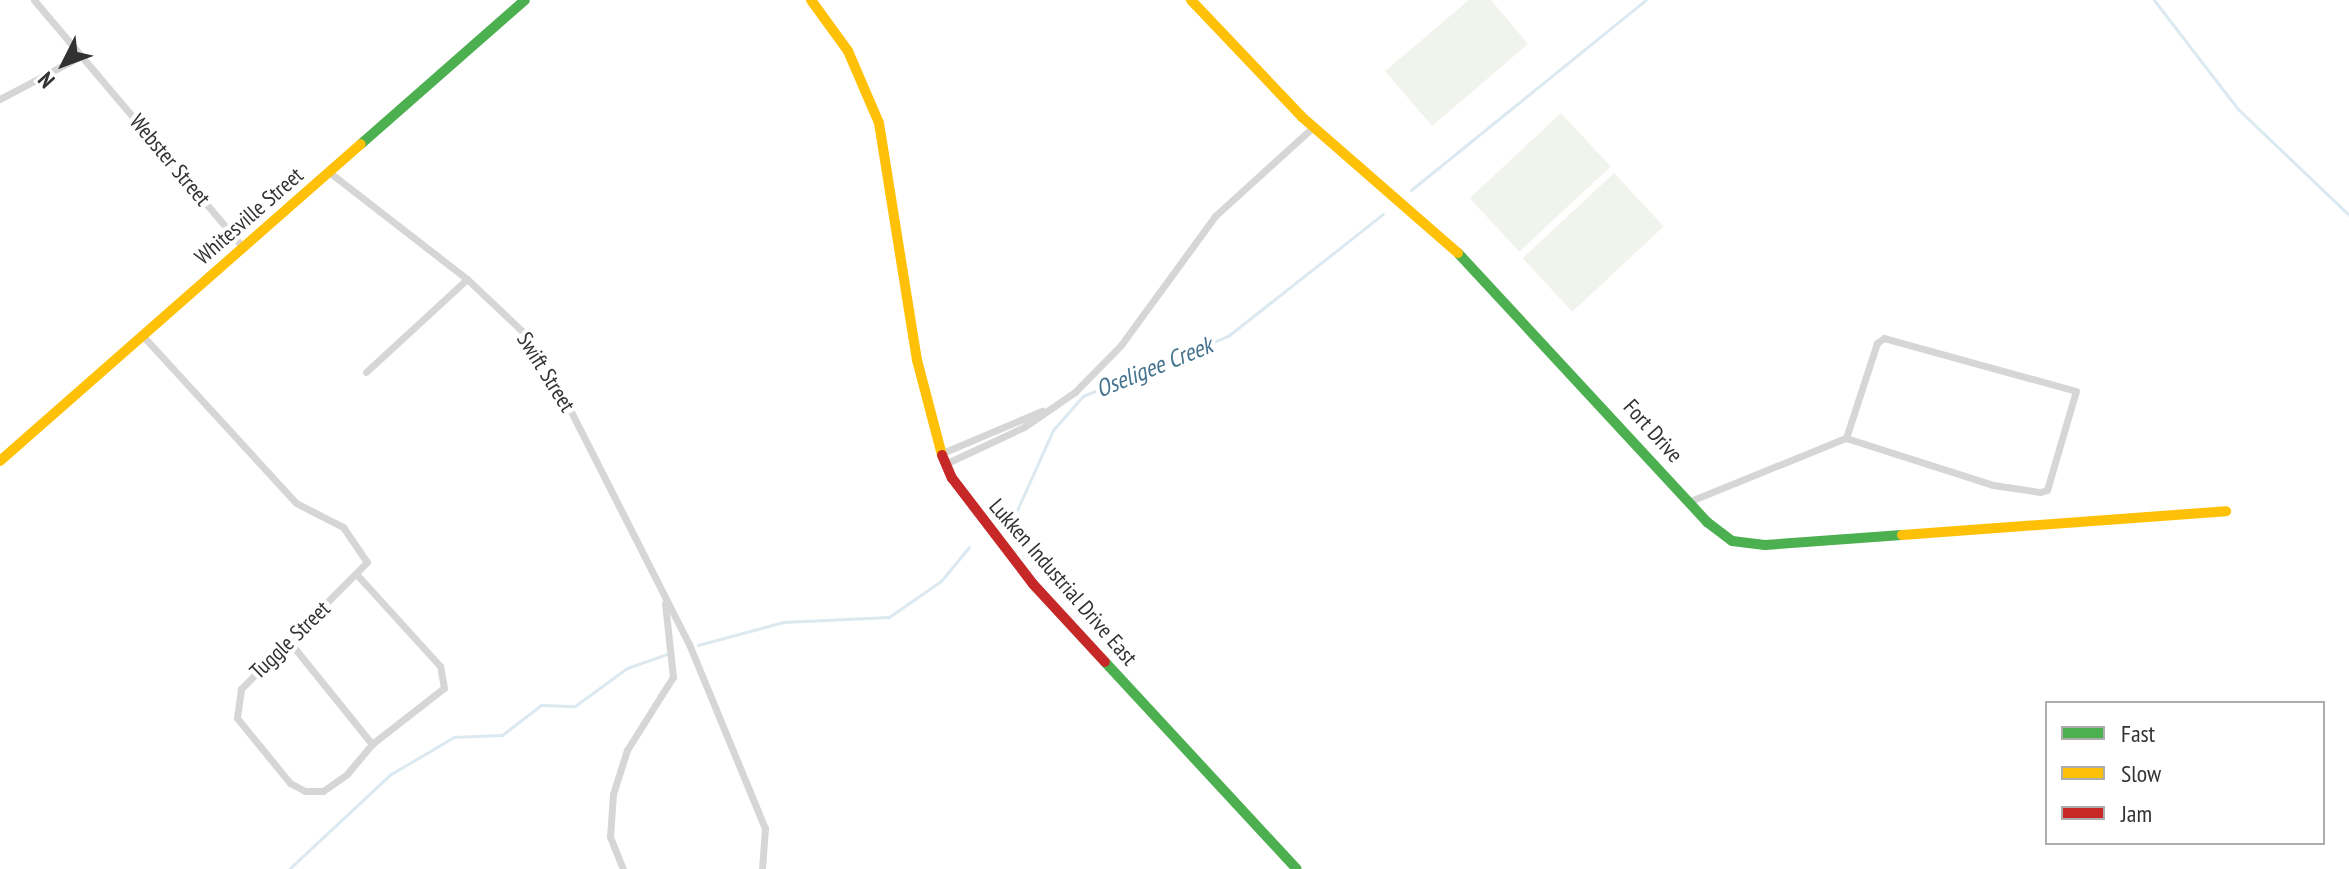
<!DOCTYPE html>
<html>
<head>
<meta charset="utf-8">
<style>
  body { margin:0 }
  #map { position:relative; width:2349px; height:869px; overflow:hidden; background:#fff; font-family:"PT Sans Narrow",sans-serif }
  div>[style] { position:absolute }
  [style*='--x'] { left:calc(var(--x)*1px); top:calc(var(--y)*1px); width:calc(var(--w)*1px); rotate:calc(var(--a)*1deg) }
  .green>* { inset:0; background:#f1f4ed; transform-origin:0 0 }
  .stream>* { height:3px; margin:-1.5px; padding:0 1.5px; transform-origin:1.5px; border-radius:1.5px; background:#dce9f0 }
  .street>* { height:7px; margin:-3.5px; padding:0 3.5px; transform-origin:3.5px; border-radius:3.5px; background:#d6d6d6 }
  .fast>* { height:10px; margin:-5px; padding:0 5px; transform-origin:5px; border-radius:5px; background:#4caf50 }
  .slow>* { height:10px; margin:-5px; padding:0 5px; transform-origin:5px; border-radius:5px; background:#ffc107 }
  .jam>* { height:10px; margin:-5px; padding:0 5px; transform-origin:5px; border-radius:5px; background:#c62828 }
  span { translate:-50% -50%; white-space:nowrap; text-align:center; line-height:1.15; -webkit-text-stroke:8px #fff; paint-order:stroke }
  .street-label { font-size:22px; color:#323232 }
  .water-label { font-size:24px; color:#447390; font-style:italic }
  .legend { position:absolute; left:2045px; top:701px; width:280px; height:144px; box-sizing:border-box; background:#fff; border:2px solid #adadad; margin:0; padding:10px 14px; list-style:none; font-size:24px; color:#323232 }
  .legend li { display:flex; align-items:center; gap:16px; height:40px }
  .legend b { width:40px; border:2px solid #adadad }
  .north { position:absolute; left:24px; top:24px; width:80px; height:80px; -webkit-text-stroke:6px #fff; paint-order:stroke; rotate:228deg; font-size:22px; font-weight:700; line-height:32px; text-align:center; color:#323232 }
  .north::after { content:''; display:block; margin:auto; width:28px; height:36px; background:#323232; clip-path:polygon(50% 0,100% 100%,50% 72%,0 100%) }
</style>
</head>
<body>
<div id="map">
  <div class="green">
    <i style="clip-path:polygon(1469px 0,1491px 0,1528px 44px,1432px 126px,1385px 71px)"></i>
    <i style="left:1561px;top:113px;width:73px;height:125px;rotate:47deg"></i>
    <i style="left:1614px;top:173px;width:73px;height:125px;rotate:47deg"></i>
  </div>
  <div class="stream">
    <i style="--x:2154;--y:0;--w:138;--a:52.4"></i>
    <i style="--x:2238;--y:109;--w:153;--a:43.7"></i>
    <i style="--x:1411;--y:190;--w:302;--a:-39"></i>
    <i style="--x:1009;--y:528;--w:107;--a:-65.8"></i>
    <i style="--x:1053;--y:430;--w:45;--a:-48.6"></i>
    <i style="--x:1083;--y:396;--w:157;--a:-22.5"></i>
    <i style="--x:1228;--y:336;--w:197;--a:-38.2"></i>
    <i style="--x:698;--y:645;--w:88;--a:-15.1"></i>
    <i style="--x:783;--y:622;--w:106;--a:-2.7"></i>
    <i style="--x:889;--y:617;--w:63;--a:-34.7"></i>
    <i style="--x:941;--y:581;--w:44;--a:-50.5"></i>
    <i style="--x:289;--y:869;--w:139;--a:-43"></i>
    <i style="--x:391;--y:774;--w:73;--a:-30.4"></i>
    <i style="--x:454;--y:737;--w:48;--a:-2.4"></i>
    <i style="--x:502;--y:735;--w:49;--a:-37.6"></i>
    <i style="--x:541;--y:705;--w:34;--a:2"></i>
    <i style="--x:575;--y:706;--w:64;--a:-36.2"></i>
    <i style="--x:627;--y:668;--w:42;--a:-19.3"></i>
  </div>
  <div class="street">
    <i style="--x:34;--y:0;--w:324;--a:49.8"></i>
    <i style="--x:0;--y:99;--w:92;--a:-28"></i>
    <i style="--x:329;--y:172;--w:175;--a:37.8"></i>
    <i style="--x:467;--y:279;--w:76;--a:43.4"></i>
    <i style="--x:522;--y:331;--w:59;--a:56"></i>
    <i style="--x:555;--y:380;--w:296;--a:63.1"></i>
    <i style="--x:689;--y:644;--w:199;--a:67.6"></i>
    <i style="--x:765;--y:828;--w:41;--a:94.2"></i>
    <i style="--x:143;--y:336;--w:226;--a:47.5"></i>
    <i style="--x:296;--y:503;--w:53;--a:27.1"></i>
    <i style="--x:343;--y:527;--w:42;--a:55.6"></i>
    <i style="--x:367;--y:562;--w:179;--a:134.8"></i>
    <i style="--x:241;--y:689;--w:29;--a:98"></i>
    <i style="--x:237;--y:718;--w:84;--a:50.8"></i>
    <i style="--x:290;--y:783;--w:17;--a:28"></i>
    <i style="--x:305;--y:791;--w:18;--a:0"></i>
    <i style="--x:323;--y:791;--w:29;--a:-35"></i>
    <i style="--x:347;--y:774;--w:39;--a:-50"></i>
    <i style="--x:372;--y:744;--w:91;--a:-37.9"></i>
    <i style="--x:444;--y:688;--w:22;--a:-100"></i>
    <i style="--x:440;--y:666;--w:122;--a:-132.3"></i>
    <i style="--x:366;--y:372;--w:137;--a:-42.6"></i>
    <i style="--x:940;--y:454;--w:111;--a:-22.9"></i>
    <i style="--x:945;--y:464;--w:87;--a:-25.1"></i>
    <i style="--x:1024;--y:427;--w:62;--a:-34.5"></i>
    <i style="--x:1075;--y:392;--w:66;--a:-45.6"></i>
    <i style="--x:1121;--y:345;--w:160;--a:-53.9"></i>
    <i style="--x:1215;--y:216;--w:132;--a:-42.2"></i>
    <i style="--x:1688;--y:502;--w:170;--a:-22.1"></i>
    <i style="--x:1846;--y:438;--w:154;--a:17.7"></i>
    <i style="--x:1993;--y:485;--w:48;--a:8.5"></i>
    <i style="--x:2040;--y:492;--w:7;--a:-16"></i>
    <i style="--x:2047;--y:490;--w:103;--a:-73.7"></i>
    <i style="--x:2076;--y:391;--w:199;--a:-164.6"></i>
    <i style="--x:1884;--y:338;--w:9;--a:144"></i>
    <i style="--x:1877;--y:343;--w:100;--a:108.1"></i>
    <i style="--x:288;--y:640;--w:134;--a:51.1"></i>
    <i style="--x:623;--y:869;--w:35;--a:-112"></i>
    <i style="--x:610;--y:837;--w:43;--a:-86"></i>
    <i style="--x:613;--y:794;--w:46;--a:-72.3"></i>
    <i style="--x:627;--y:750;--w:86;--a:-57.8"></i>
    <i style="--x:673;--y:677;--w:74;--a:-96.2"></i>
  </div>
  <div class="fast">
    <i style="--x:361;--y:144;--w:218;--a:-41.3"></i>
    <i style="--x:1458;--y:253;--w:367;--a:47.2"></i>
    <i style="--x:1707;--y:522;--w:31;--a:37"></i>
    <i style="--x:1732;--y:541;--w:33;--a:7"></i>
    <i style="--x:1765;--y:545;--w:137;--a:-4.2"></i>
    <i style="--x:1105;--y:662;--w:282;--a:47.2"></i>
  </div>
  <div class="slow">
    <i style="--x:811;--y:0;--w:63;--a:54"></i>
    <i style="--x:848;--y:51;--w:78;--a:66.7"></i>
    <i style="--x:879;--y:123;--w:240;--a:80.9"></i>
    <i style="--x:917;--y:360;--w:98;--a:75.3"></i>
    <i style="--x:1191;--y:0;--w:161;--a:46.5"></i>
    <i style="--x:1302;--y:117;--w:207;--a:41.1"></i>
    <i style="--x:0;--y:461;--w:480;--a:-41.3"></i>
    <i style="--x:1902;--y:535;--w:325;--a:-4.2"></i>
  </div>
  <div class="jam">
    <i style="--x:942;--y:455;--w:25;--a:67"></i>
    <i style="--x:952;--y:478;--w:133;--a:52.6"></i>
    <i style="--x:1033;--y:584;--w:106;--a:47.3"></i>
  </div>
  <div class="street-label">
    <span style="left:170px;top:160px;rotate:50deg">Webster Street</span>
    <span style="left:249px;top:216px;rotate:-41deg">Whitesville Street</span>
    <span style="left:546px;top:372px;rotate:58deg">Swift Street</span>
    <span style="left:1653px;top:431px;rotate:48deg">Fort Drive</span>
    <span style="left:1063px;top:582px;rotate:49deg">Lukken Industrial Drive East</span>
    <span style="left:290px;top:640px;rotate:-44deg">Tuggle Street</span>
  </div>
  <div class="water-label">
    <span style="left:1154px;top:367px;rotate:-22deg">Oseligee Creek</span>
  </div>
  <ul class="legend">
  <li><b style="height:10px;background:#4caf50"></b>Fast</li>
  <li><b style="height:10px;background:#ffc107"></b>Slow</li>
  <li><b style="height:10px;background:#c62828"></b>Jam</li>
  </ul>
  <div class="north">N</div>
</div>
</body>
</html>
